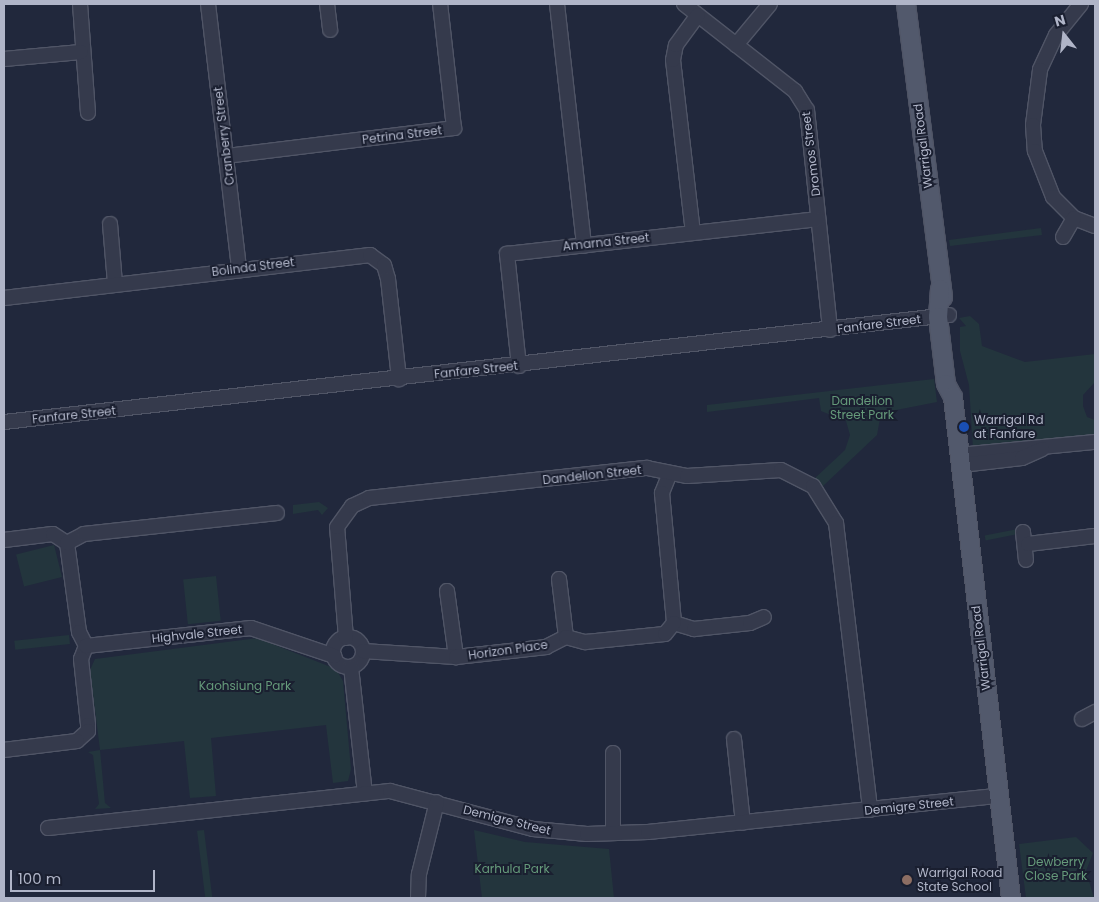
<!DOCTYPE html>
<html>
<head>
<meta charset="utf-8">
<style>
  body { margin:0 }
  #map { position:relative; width:1099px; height:902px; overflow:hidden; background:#21283c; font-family:Poppins,sans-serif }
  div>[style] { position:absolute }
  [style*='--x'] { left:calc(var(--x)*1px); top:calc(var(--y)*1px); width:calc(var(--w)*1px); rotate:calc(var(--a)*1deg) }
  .green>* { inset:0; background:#23353d; transform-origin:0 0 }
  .roads { filter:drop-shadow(1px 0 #505566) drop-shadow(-1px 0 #505566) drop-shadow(0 1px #505566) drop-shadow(0 -1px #505566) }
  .minor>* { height:14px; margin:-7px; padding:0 7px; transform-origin:7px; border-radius:7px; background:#353a4c }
  .minor>.ring { margin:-7px; padding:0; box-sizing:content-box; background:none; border:14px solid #353a4c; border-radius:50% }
  .major>* { height:18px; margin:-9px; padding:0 9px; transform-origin:9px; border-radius:9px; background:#52596c }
  .dots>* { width:14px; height:14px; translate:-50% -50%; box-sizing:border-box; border:2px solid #1a1f30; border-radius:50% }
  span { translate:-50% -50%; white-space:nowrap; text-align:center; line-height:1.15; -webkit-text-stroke:4px #1a1f30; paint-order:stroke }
  .street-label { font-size:12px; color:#b0b5c8 }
  .park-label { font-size:12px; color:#659a7a }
  .poi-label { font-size:12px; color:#b0b5c8 }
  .left { translate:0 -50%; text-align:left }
  .frame { position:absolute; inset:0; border:5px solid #b0b5c8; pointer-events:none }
  .north { position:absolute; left:1039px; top:10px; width:50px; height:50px; -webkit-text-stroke:4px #1a1f30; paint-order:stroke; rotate:344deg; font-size:14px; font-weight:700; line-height:20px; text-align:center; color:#b0b5c8 }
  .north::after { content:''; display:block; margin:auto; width:18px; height:22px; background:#b0b5c8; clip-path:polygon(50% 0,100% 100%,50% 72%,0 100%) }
  .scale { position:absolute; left:10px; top:870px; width:145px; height:22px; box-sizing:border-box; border:2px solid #b0b5c8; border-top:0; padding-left:6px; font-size:15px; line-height:18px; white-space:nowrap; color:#b0b5c8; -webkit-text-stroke:4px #1a1f30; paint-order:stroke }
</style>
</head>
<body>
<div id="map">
  <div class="green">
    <i style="clip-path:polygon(1041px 228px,1042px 235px,950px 246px,949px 240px)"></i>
    <i style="clip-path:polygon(970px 316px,979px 324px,982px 346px,1025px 362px,1095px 354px,1095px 382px,1083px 395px,1083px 406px,1087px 417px,1095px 420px,1095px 435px,973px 449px,969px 385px,960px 351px,960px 327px,966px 326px,959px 318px)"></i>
    <i style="clip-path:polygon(934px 379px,937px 402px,881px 413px,877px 435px,822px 487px,814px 479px,845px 450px,850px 435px,846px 421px,821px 411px,819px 398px,707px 412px,707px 405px)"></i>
    <i style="clip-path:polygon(319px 502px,328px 508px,322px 515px,318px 510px,293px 514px,293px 505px)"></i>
    <i style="left:1018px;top:529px;width:5px;height:34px;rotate:79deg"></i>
    <i style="left:54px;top:545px;width:33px;height:39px;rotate:76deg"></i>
    <i style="left:216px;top:576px;width:45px;height:33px;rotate:84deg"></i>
    <i style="left:69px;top:635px;width:9px;height:55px;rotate:84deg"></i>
    <i style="clip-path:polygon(257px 638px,336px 669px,343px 681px,351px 769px,348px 781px,333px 783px,326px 725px,211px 738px,216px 796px,190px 798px,184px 741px,100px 750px,105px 803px,111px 808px,95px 809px,99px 804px,93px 755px,88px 752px,100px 750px,90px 670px,95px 659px)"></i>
    <i style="left:204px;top:830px;width:68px;height:7px;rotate:83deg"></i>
    <i style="clip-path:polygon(474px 830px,525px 842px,609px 849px,614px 898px,482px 898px)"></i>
    <i style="clip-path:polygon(1076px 837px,1093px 853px,1086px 871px,1094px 898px,1026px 898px,1019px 844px)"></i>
  </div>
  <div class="roads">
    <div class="minor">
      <i style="--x:80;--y:4;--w:109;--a:85.8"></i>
      <i style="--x:208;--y:4;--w:267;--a:83.3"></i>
      <i style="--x:327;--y:4;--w:26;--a:83"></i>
      <i style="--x:557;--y:4;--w:243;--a:83.6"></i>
      <i style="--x:684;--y:4;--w:141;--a:38.1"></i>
      <i style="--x:795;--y:91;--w:22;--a:58"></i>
      <i style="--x:807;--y:110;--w:221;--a:84"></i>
      <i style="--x:1081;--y:4;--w:40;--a:129"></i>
      <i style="--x:1056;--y:35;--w:38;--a:115"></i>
      <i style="--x:1040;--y:70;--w:55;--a:97.3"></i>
      <i style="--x:1033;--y:125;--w:26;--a:86"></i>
      <i style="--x:1035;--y:151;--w:49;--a:68.6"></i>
      <i style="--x:1053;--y:197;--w:30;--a:45"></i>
      <i style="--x:1074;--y:218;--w:22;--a:21"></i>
      <i style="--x:736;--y:45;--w:53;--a:-50.3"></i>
      <i style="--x:4;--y:59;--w:77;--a:-5.2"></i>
      <i style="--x:226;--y:156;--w:230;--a:-7"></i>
      <i style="--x:454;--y:128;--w:125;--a:-96.4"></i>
      <i style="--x:110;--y:224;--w:59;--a:85.2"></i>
      <i style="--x:693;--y:233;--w:174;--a:-96.6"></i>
      <i style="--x:673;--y:60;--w:15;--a:-79"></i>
      <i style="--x:676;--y:45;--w:37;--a:-54"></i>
      <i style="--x:1063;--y:237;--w:22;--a:-60"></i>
      <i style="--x:4;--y:298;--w:369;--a:-6.7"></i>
      <i style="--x:370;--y:255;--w:17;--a:36"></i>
      <i style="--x:384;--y:265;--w:15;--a:74"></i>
      <i style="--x:388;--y:279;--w:101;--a:83.7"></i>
      <i style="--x:519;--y:366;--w:113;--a:-96.1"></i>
      <i style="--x:507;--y:254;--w:313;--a:-6.4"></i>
      <i style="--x:4;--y:422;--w:951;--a:-6.46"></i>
      <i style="--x:959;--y:455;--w:137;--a:-5.5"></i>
      <i style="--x:961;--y:465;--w:61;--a:-6.5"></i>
      <i style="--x:1022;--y:458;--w:22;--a:-24"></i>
      <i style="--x:670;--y:473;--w:22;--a:112"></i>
      <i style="--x:662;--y:493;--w:131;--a:84.7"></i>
      <i style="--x:1023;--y:532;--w:28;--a:84"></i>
      <i style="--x:4;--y:540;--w:49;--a:-7"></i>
      <i style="--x:53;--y:534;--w:17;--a:33"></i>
      <i style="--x:67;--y:543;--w:90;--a:82.3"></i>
      <i style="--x:79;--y:632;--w:16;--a:63"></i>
      <i style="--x:86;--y:646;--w:14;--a:111"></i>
      <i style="--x:81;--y:659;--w:66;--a:83.9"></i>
      <i style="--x:88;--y:725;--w:6;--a:90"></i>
      <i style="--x:88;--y:731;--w:15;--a:138"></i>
      <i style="--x:77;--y:741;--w:74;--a:173"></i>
      <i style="--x:67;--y:543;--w:19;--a:-28"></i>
      <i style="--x:84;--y:534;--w:194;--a:-6.2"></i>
      <i style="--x:1028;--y:544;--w:67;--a:-6.8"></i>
      <i style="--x:559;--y:579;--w:58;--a:83.1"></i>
      <i style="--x:447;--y:591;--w:67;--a:82.2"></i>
      <i style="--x:674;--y:623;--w:21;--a:17"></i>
      <i style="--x:694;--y:629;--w:56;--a:-6.1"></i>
      <i style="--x:750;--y:623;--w:15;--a:-23"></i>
      <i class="ring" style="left:333px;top:637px;width:16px;height:16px"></i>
      <i style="--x:346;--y:638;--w:111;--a:-94.6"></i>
      <i style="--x:337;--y:527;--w:26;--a:-54"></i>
      <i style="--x:352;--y:506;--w:19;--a:-25"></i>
      <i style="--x:369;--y:498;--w:280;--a:-6.2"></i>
      <i style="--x:647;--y:468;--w:41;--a:11.3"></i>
      <i style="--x:687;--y:476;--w:94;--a:-3.7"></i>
      <i style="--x:781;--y:470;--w:36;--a:27"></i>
      <i style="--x:813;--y:486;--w:44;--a:58.1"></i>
      <i style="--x:836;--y:523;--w:289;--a:83.2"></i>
      <i style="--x:86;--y:646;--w:166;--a:-6.2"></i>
      <i style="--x:251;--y:628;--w:88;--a:18.6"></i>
      <i style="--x:363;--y:651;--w:93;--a:3.7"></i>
      <i style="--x:456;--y:657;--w:91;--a:-6.3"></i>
      <i style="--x:546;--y:647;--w:22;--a:-27"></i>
      <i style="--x:566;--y:637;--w:20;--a:15"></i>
      <i style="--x:585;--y:642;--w:80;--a:-5.7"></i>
      <i style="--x:665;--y:634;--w:14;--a:-51"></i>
      <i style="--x:351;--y:667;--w:127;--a:83.7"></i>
      <i style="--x:1082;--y:719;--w:15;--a:-28"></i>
      <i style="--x:734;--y:739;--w:84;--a:83.9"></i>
      <i style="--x:613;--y:753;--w:80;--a:90"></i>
      <i style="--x:48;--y:828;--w:344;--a:-6.2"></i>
      <i style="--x:390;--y:791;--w:148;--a:14.9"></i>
      <i style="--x:533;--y:829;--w:54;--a:5.3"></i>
      <i style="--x:587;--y:834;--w:61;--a:-1.9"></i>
      <i style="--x:648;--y:832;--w:352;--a:-5.9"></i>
      <i style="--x:418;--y:898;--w:24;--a:-88"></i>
      <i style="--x:419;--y:874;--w:74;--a:-76"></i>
    </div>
    <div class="major">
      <i style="--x:906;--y:4;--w:296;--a:82.8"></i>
      <i style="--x:940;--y:289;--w:28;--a:94"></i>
      <i style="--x:938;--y:317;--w:67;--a:83.2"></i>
      <i style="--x:946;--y:384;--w:15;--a:62"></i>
      <i style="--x:953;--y:397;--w:504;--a:83.4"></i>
    </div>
  </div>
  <div class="dots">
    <i style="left:964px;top:427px;background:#1a4fb4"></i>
    <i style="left:907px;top:880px;background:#8d6e63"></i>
  </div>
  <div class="street-label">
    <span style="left:402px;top:135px;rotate:-7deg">Petrina Street</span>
    <span style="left:224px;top:136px;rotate:-97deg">Cranberry Street</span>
    <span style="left:923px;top:146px;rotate:-97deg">Warrigal Road</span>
    <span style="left:811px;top:154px;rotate:-97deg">Dromos Street</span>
    <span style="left:606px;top:242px;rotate:-6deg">Amarna Street</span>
    <span style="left:253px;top:267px;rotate:-7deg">Bolinda Street</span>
    <span style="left:879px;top:324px;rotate:-7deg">Fanfare Street</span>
    <span style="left:476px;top:370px;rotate:-6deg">Fanfare Street</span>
    <span style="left:74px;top:415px;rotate:-6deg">Fanfare Street</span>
    <span style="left:592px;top:475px;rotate:-6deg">Dandelion Street</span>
    <span style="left:197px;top:634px;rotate:-6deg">Highvale Street</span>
    <span style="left:981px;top:648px;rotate:-97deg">Warrigal Road</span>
    <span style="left:508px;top:650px;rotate:-8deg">Horizon Place</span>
    <span style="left:909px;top:806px;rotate:-6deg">Demigre Street</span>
    <span style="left:507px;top:820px;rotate:14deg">Demigre Street</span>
  </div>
  <div class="park-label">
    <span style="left:862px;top:408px">Dandelion<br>Street Park</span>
    <span style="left:245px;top:686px">Kaohsiung Park</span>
    <span style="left:1056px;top:869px">Dewberry<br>Close Park</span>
    <span style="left:512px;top:869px">Karhula Park</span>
  </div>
  <div class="poi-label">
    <span class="left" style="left:974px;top:427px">Warrigal Rd<br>at Fanfare</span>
    <span class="left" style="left:917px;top:880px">Warrigal Road<br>State School</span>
  </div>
  <div class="frame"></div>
  <div class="north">N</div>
  <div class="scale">100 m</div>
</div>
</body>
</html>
